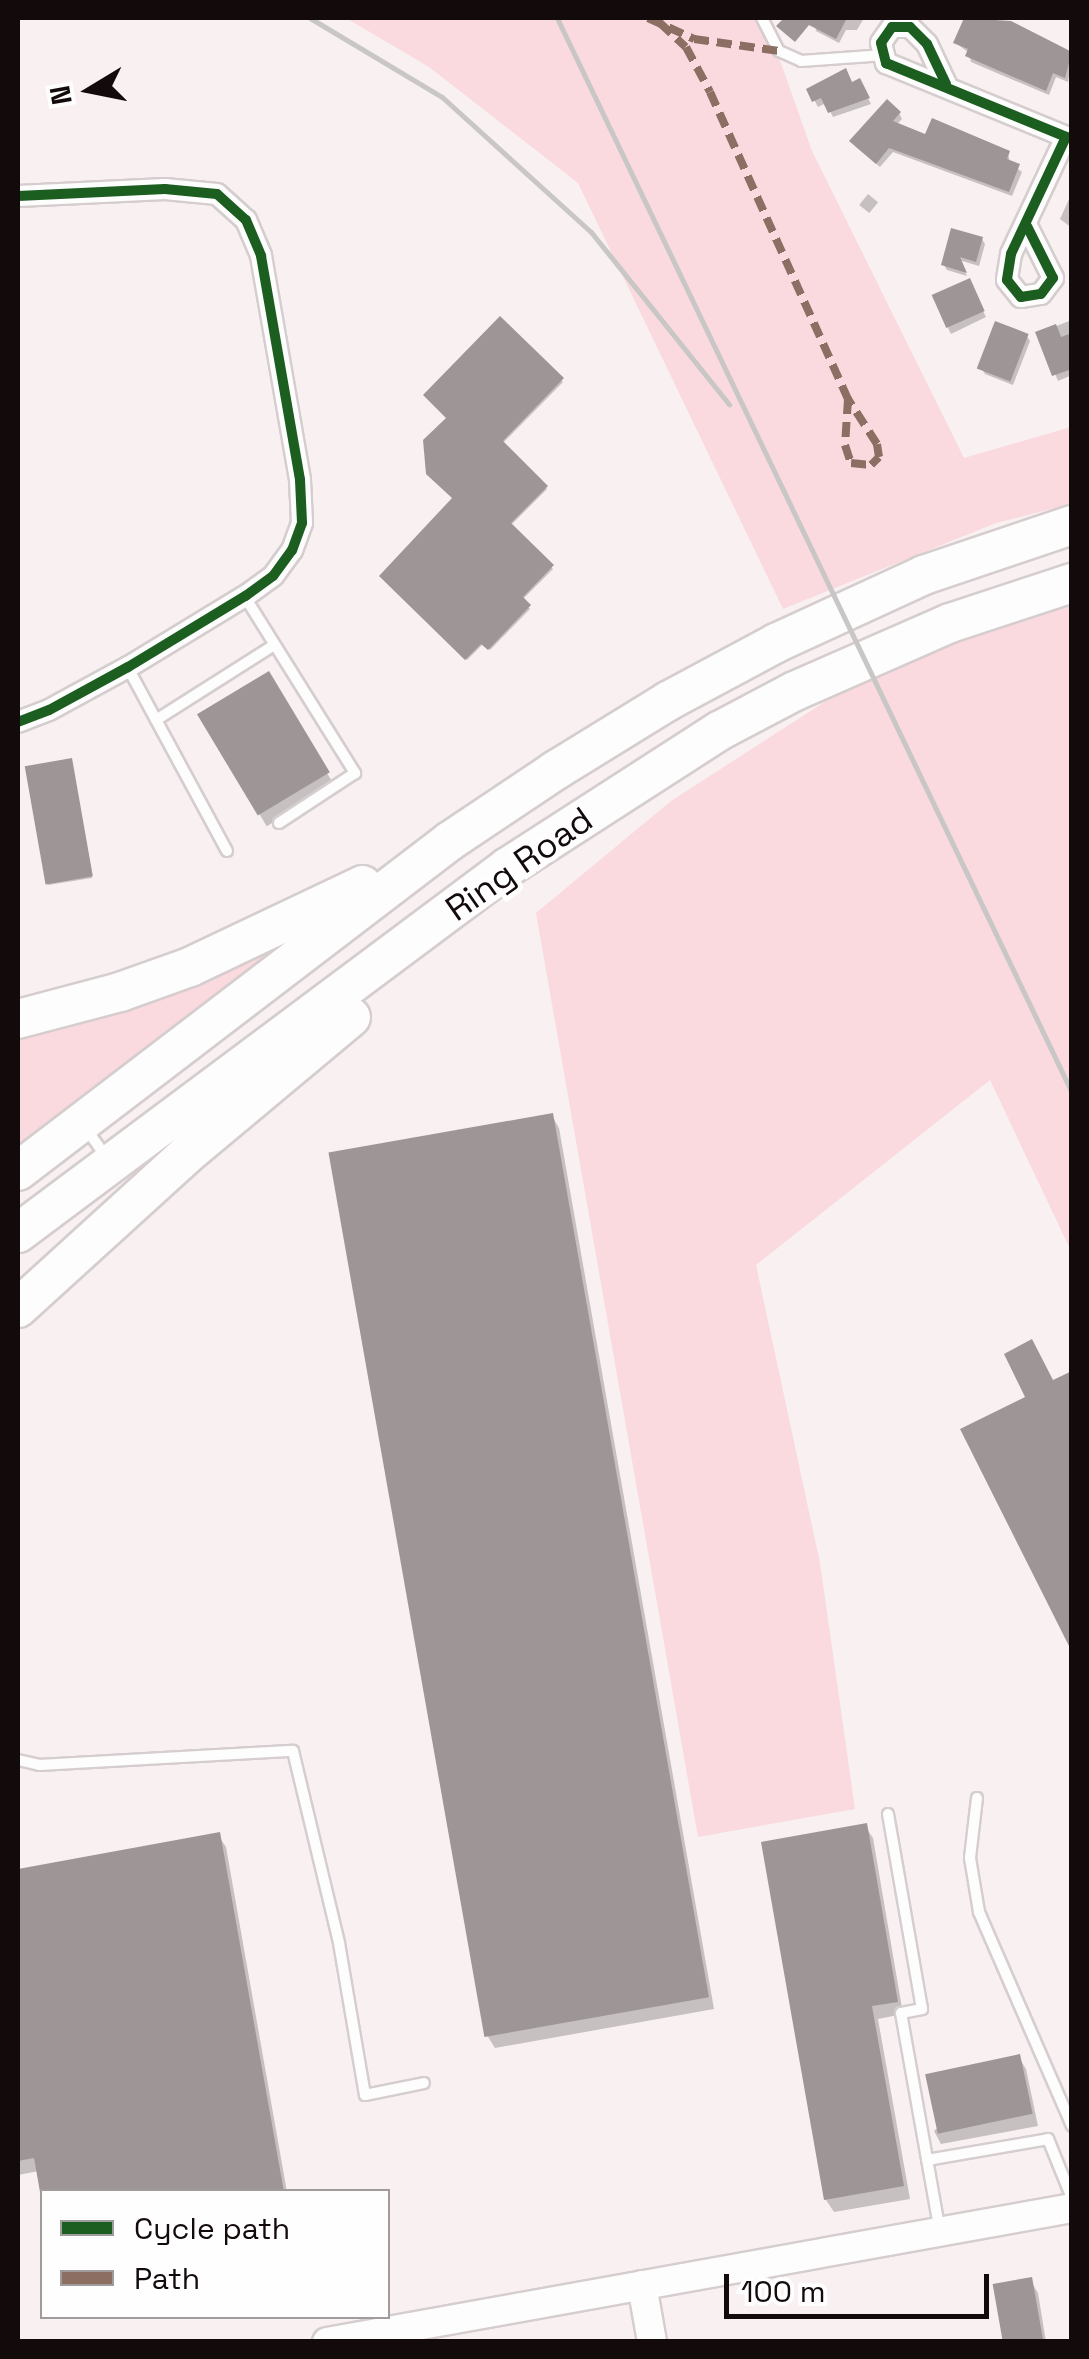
<!DOCTYPE html>
<html>
<head>
<meta charset="utf-8">
<style>
  body { margin:0 }
  #map { position:relative; width:1089px; height:2359px; overflow:hidden; background:#f8f0f1; font-family:"Space Grotesk",sans-serif }
  div>[style] { position:absolute }
  [style*='--x'] { left:calc(var(--x)*1px); top:calc(var(--y)*1px); width:calc(var(--w)*1px); rotate:calc(var(--a)*1deg) }
  .green>* { inset:0; background:#fadade }
  .shadow>* { inset:0; background:#0003; transform-origin:0 0 }
  .building>* { inset:0; background:#9d9596; transform-origin:0 0 }
  .roads { filter:drop-shadow(2px 0 #d5cdce) drop-shadow(-2px 0 #d5cdce) drop-shadow(0 2px #d5cdce) drop-shadow(0 -2px #d5cdce) }
  .lane>* { height:10px; margin:-5px; padding:0 5px; transform-origin:5px; border-radius:5px; background:#fefdfd }
  .street>* { height:20px; margin:-10px; padding:0 10px; transform-origin:10px; border-radius:10px; background:#fefdfd }
  .secondary>* { height:28px; margin:-14px; padding:0 14px; transform-origin:14px; border-radius:14px; background:#fefdfd }
  .highway>* { height:38px; margin:-19px; padding:0 19px; transform-origin:19px; border-radius:19px; background:#fefdfd }
  .rail>* { height:5px; margin:-2.5px; padding:0 2.5px; transform-origin:2.5px; border-radius:2.5px; background:#c9c6c6 }
  .quiet>* { height:8px; margin-top:-4px; transform-origin:0; background:repeating-linear-gradient(90deg,#8d6e63 0 15px,transparent 0 23px) }
  .cycleway>* { height:10px; margin:-5px; padding:0 5px; transform-origin:5px; border-radius:5px; background:#1b5e20 }
  span { translate:-50% -50%; white-space:nowrap; text-align:center; line-height:1.15; -webkit-text-stroke:10px #fefefe; paint-order:stroke }
  .street-label { font-size:35px; color:#120a0b }
  .frame { position:absolute; inset:0; border:20px solid #120a0b; pointer-events:none }
  .legend { position:absolute; left:40px; top:2189px; width:350px; height:130px; box-sizing:border-box; background:#fefefe; border:2px solid #a09c9d; margin:0; padding:12px 18px; list-style:none; font-size:30px; color:#120a0b }
  .legend li { display:flex; align-items:center; gap:20px; height:50px }
  .legend b { width:50px; border:2px solid #a09c9d }
  .north { position:absolute; left:40px; top:40px; width:100px; height:100px; -webkit-text-stroke:8px #fefefe; paint-order:stroke; rotate:260deg; font-size:28px; font-weight:700; line-height:40px; text-align:center; color:#120a0b }
  .north::after { content:''; display:block; margin:auto; width:35px; height:45px; background:#120a0b; clip-path:polygon(50% 0,100% 100%,50% 72%,0 100%) }
  .scale { position:absolute; left:724px; top:2274px; width:265px; height:45px; box-sizing:border-box; border:5px solid #120a0b; border-top:0; padding-left:12px; font-size:30px; line-height:35px; white-space:nowrap; color:#120a0b; -webkit-text-stroke:8px #fefefe; paint-order:stroke }
</style>
</head>
<body>
<div id="map">
  <div class="green">
    <i style="clip-path:polygon(346px 18px,765px 18px,812px 151px,964px 458px,1071px 427px,1071px 504px,996px 523px,783px 609px,578px 183px,429px 67px)"></i>
    <i style="clip-path:polygon(1071px 600px,1071px 1251px,990px 1080px,756px 1265px,820px 1563px,855px 1809px,698px 1837px,536px 913px,671px 801px,826px 701px,950px 637px)"></i>
    <i style="clip-path:polygon(271px 945px,277px 957px,18px 1155px,18px 1037px,104px 1015px,223px 973px)"></i>
  </div>
  <div class="shadow">
    <i style="clip-path:polygon(814px 18px,864px 18px,857px 30px,846px 30px,839px 43px,816px 31px)"></i>
    <i style="clip-path:polygon(967px 18px,989px 18px,1072px 54px,1068px 82px,1056px 77px,1049px 95px,971px 62px,969px 53px,956px 43px)"></i>
    <i style="clip-path:polygon(859px 81px,871px 104px,833px 117px,826px 103px,818px 107px,809px 90px)"></i>
    <i style="clip-path:polygon(899px 113px,902px 119px,896px 125px,926px 138px,1008px 153px,1010px 163px,1022px 172px,1012px 196px,893px 152px,880px 167px,855px 146px)"></i>
    <i style="left:868px;top:194px;width:13px;height:14px;rotate:39deg"></i>
    <i style="clip-path:polygon(1070px 197px,1072px 197px,1072px 228px,1060px 219px)"></i>
    <i style="clip-path:polygon(982px 239px,985px 244px,979px 266px,959px 260px,967px 276px,947px 270px,944px 265px)"></i>
    <i style="clip-path:polygon(969px 281px,986px 317px,951px 334px,948px 328px)"></i>
    <i style="clip-path:polygon(500px 320px,563px 382px,502px 444px,547px 489px,510px 526px,553px 569px,522px 600px,530px 609px,490px 650px,483px 644px,467px 660px,383px 578px,455px 499px,449px 418px)"></i>
    <i style="clip-path:polygon(1069px 321px,1072px 375px,1058px 381px,1039px 333px)"></i>
    <i style="clip-path:polygon(1027px 336px,1030px 341px,1013px 385px,985px 374px,982px 369px)"></i>
    <i style="left:268px;top:675px;width:129px;height:79px;rotate:59deg"></i>
    <i style="clip-path:polygon(72px 763px,92px 878px,48px 885px,47px 883px)"></i>
    <i style="clip-path:polygon(552px 1116px,559px 1128px,714px 2009px,495px 2048px,487px 2035px)"></i>
    <i style="clip-path:polygon(865px 1826px,873px 1838px,903px 2014px,878px 2019px,910px 2199px,834px 2212px,826px 2200px,764px 1844px)"></i>
    <i style="clip-path:polygon(218px 1835px,226px 1847px,287px 2192px,43px 2192px,39px 2171px,18px 2175px,18px 1872px)"></i>
    <i style="clip-path:polygon(1018px 2056px,1026px 2069px,1038px 2126px,941px 2144px,934px 2131px)"></i>
    <i style="clip-path:polygon(1030px 2280px,1038px 2293px,1046px 2342px,1005px 2342px)"></i>
  </div>
  <div class="building">
    <i style="clip-path:polygon(784px 18px,847px 18px,836px 39px,809px 25px,795px 42px,776px 26px)"></i>
    <i style="clip-path:polygon(964px 18px,1011px 21px,1072px 52px,1065px 78px,1053px 73px,1046px 91px,965px 56px,968px 49px,953px 43px)"></i>
    <i style="clip-path:polygon(846px 68px,852px 82px,860px 78px,870px 98px,828px 113px,821px 98px,812px 102px,806px 89px)"></i>
    <i style="clip-path:polygon(887px 99px,901px 112px,893px 121px,925px 134px,932px 118px,1010px 151px,1007px 159px,1020px 164px,1009px 192px,889px 148px,876px 164px,849px 141px)"></i>
    <i style="clip-path:polygon(951px 228px,983px 237px,976px 262px,960px 257px,967px 273px,941px 265px)"></i>
    <i style="left:970px;top:278px;width:36px;height:42px;rotate:66deg"></i>
    <i style="clip-path:polygon(500px 316px,564px 378px,503px 441px,548px 486px,511px 523px,554px 565px,523px 597px,531px 605px,488px 650px,481px 644px,465px 660px,379px 576px,452px 498px,426px 474px,423px 440px,446px 418px,423px 395px)"></i>
    <i style="left:995px;top:321px;width:36px;height:51px;rotate:21deg"></i>
    <i style="clip-path:polygon(1056px 324px,1061px 337px,1072px 333px,1072px 369px,1052px 376px,1035px 332px)"></i>
    <i style="left:269px;top:671px;width:118px;height:84px;rotate:59deg"></i>
    <i style="left:72px;top:758px;width:120px;height:48px;rotate:80deg"></i>
    <i style="left:553px;top:1113px;width:898px;height:228px;rotate:80deg"></i>
    <i style="clip-path:polygon(1032px 1339px,1053px 1380px,1072px 1371px,1072px 1652px,960px 1429px,1025px 1397px,1004px 1354px)"></i>
    <i style="clip-path:polygon(867px 1823px,898px 2002px,872px 2006px,904px 2186px,824px 2200px,761px 1842px)"></i>
    <i style="clip-path:polygon(220px 1832px,284px 2192px,40px 2192px,34px 2158px,18px 2161px,18px 1869px)"></i>
    <i style="left:1020px;top:2054px;width:61px;height:97px;rotate:78deg"></i>
    <i style="left:1032px;top:2277px;width:66px;height:40px;rotate:80deg"></i>
  </div>
  <div class="roads">
    <div class="lane">
      <i style="--x:762;--y:18;--w:37;--a:63"></i>
      <i style="--x:779;--y:51;--w:24;--a:24"></i>
      <i style="--x:801;--y:61;--w:84;--a:-4.1"></i>
      <i style="--x:245;--y:597;--w:208;--a:58"></i>
      <i style="--x:355;--y:773;--w:91;--a:146.7"></i>
      <i style="--x:128;--y:668;--w:208;--a:61.6"></i>
      <i style="--x:156;--y:720;--w:140;--a:-32.4"></i>
      <i style="--x:85;--y:1127;--w:38;--a:55"></i>
      <i style="--x:18;--y:1760;--w:22;--a:13"></i>
      <i style="--x:39;--y:1765;--w:254;--a:-3.2"></i>
      <i style="--x:293;--y:1751;--w:197;--a:76.5"></i>
      <i style="--x:339;--y:1943;--w:154;--a:80.3"></i>
      <i style="--x:365;--y:2095;--w:60;--a:-11.5"></i>
      <i style="--x:977;--y:1798;--w:60;--a:96.7"></i>
      <i style="--x:970;--y:1858;--w:55;--a:80.5"></i>
      <i style="--x:979;--y:1912;--w:233;--a:66.5"></i>
      <i style="--x:888;--y:1814;--w:198;--a:80.1"></i>
      <i style="--x:922;--y:2009;--w:21;--a:169"></i>
      <i style="--x:901;--y:2013;--w:221;--a:79.9"></i>
      <i style="--x:927;--y:2160;--w:123;--a:-9.8"></i>
      <i style="--x:1048;--y:2139;--w:64;--a:67.9"></i>
    </div>
    <div class="street">
      <i style="--x:946;--y:84;--w:44;--a:-115.4"></i>
      <i style="--x:927;--y:44;--w:24;--a:-135"></i>
      <i style="--x:910;--y:27;--w:18;--a:180"></i>
      <i style="--x:892;--y:27;--w:19;--a:125"></i>
      <i style="--x:881;--y:43;--w:21;--a:76"></i>
      <i style="--x:886;--y:63;--w:195;--a:22.3"></i>
      <i style="--x:1066;--y:137;--w:129;--a:115.2"></i>
      <i style="--x:1011;--y:254;--w:26;--a:99"></i>
      <i style="--x:1007;--y:280;--w:22;--a:51"></i>
      <i style="--x:1021;--y:297;--w:20;--a:-9"></i>
      <i style="--x:1041;--y:294;--w:20;--a:-53"></i>
      <i style="--x:1053;--y:278;--w:58;--a:-116.6"></i>
      <i style="--x:18;--y:196;--w:147;--a:-2.7"></i>
      <i style="--x:165;--y:189;--w:52;--a:5.5"></i>
      <i style="--x:217;--y:194;--w:39;--a:42"></i>
      <i style="--x:246;--y:220;--w:39;--a:67"></i>
      <i style="--x:261;--y:256;--w:227;--a:80.1"></i>
      <i style="--x:300;--y:480;--w:43;--a:87.3"></i>
      <i style="--x:302;--y:523;--w:29;--a:110"></i>
      <i style="--x:292;--y:550;--w:32;--a:126"></i>
      <i style="--x:273;--y:576;--w:34;--a:144"></i>
      <i style="--x:245;--y:596;--w:137;--a:148.7"></i>
      <i style="--x:128;--y:667;--w:90;--a:151.4"></i>
      <i style="--x:49;--y:710;--w:33;--a:159"></i>
    </div>
    <div class="secondary">
      <i style="--x:642;--y:2285;--w:58;--a:80"></i>
      <i style="--x:327;--y:2342;--w:757;--a:-10.2"></i>
    </div>
    <div class="highway">
      <i style="--x:18;--y:1019;--w:106;--a:-14.8"></i>
      <i style="--x:120;--y:992;--w:74;--a:-19.7"></i>
      <i style="--x:190;--y:967;--w:191;--a:-25.4"></i>
      <i style="--x:18;--y:1171;--w:544;--a:-37.38"></i>
      <i style="--x:450;--y:841;--w:128;--a:-33.8"></i>
      <i style="--x:556;--y:770;--w:132;--a:-31.6"></i>
      <i style="--x:668;--y:701;--w:123;--a:-28.2"></i>
      <i style="--x:776;--y:643;--w:163;--a:-24.7"></i>
      <i style="--x:924;--y:575;--w:156;--a:-18.7"></i>
      <i style="--x:18;--y:1233;--w:612;--a:-36.76"></i>
      <i style="--x:508;--y:867;--w:251;--a:-32.8"></i>
      <i style="--x:719;--y:731;--w:86;--a:-27.8"></i>
      <i style="--x:795;--y:691;--w:169;--a:-23.7"></i>
      <i style="--x:950;--y:623;--w:128;--a:-18.2"></i>
      <i style="--x:18;--y:1308;--w:227;--a:-42.3"></i>
      <i style="--x:186;--y:1155;--w:215;--a:-39.9"></i>
    </div>
  </div>
  <div class="rail">
    <i style="--x:310;--y:18;--w:154;--a:30.9"></i>
    <i style="--x:442;--y:97;--w:201;--a:42.2"></i>
    <i style="--x:591;--y:232;--w:221;--a:51.3"></i>
    <i style="--x:557;--y:18;--w:1192;--a:64.4"></i>
  </div>
  <div class="quiet">
    <i style="--x:648;--y:18;--w:51;--a:24.5"></i>
    <i style="--x:694;--y:39;--w:86;--a:8"></i>
    <i style="--x:660;--y:23;--w:35;--a:43"></i>
    <i style="--x:686;--y:47;--w:51;--a:61.9"></i>
    <i style="--x:710;--y:92;--w:337;--a:65.8"></i>
    <i style="--x:848;--y:399;--w:46;--a:93.7"></i>
    <i style="--x:845;--y:445;--w:19;--a:72"></i>
    <i style="--x:851;--y:463;--w:20;--a:6"></i>
    <i style="--x:871;--y:465;--w:11;--a:-45"></i>
    <i style="--x:879;--y:457;--w:13;--a:-99"></i>
    <i style="--x:877;--y:444;--w:54;--a:-122.8"></i>
  </div>
  <div class="cycleway">
    <i style="--x:946;--y:84;--w:44;--a:-115.4"></i>
    <i style="--x:927;--y:44;--w:24;--a:-135"></i>
    <i style="--x:910;--y:27;--w:18;--a:180"></i>
    <i style="--x:892;--y:27;--w:19;--a:125"></i>
    <i style="--x:881;--y:43;--w:21;--a:76"></i>
    <i style="--x:886;--y:63;--w:195;--a:22.3"></i>
    <i style="--x:1066;--y:137;--w:129;--a:115.2"></i>
    <i style="--x:1011;--y:254;--w:26;--a:99"></i>
    <i style="--x:1007;--y:280;--w:22;--a:51"></i>
    <i style="--x:1021;--y:297;--w:20;--a:-9"></i>
    <i style="--x:1041;--y:294;--w:20;--a:-53"></i>
    <i style="--x:1053;--y:278;--w:58;--a:-116.6"></i>
    <i style="--x:18;--y:196;--w:147;--a:-2.7"></i>
    <i style="--x:165;--y:189;--w:52;--a:5.5"></i>
    <i style="--x:217;--y:194;--w:39;--a:42"></i>
    <i style="--x:246;--y:220;--w:39;--a:67"></i>
    <i style="--x:261;--y:256;--w:227;--a:80.1"></i>
    <i style="--x:300;--y:480;--w:43;--a:87.3"></i>
    <i style="--x:302;--y:523;--w:29;--a:110"></i>
    <i style="--x:292;--y:550;--w:32;--a:126"></i>
    <i style="--x:273;--y:576;--w:34;--a:144"></i>
    <i style="--x:245;--y:596;--w:137;--a:148.7"></i>
    <i style="--x:128;--y:667;--w:90;--a:151.4"></i>
    <i style="--x:49;--y:710;--w:33;--a:159"></i>
  </div>
  <div class="street-label">
    <span style="left:519px;top:864px;rotate:-35deg">Ring Road</span>
  </div>
  <div class="frame"></div>
  <ul class="legend">
  <li><b style="height:12px;background:#1b5e20"></b>Cycle path</li>
  <li><b style="height:12px;background:#8d6e63"></b>Path</li>
  </ul>
  <div class="north">N</div>
  <div class="scale">100 m</div>
</div>
</body>
</html>
